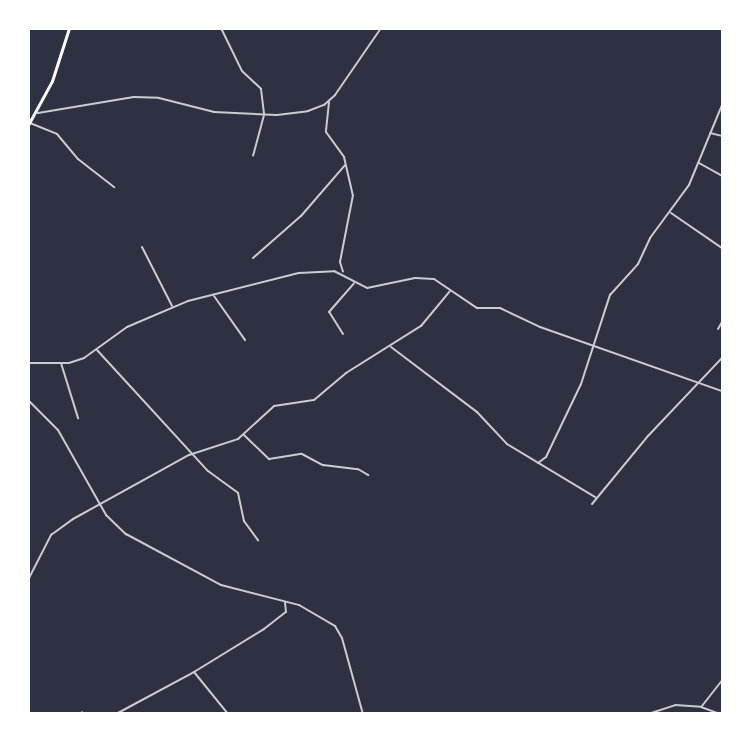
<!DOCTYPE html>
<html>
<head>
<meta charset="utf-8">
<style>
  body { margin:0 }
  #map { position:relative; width:751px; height:742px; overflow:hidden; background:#2d3142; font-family:Figtree,sans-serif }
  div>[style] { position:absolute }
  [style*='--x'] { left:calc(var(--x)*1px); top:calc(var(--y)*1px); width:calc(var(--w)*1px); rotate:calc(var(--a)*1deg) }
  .minor>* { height:2px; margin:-1px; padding:0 1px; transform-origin:1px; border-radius:1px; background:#caccd0 }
  .secondary>* { height:3px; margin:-1.5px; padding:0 1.5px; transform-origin:1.5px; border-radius:1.5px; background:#fff }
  span { translate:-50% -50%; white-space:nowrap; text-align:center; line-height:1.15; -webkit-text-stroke:5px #fff; paint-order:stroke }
  .frame { position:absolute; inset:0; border:30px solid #fff; pointer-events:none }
</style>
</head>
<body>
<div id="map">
  <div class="minor">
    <i style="--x:221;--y:28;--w:48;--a:64"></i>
    <i style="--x:242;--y:71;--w:26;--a:43"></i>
    <i style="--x:261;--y:89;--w:26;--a:83"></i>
    <i style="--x:264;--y:115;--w:42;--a:105"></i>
    <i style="--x:329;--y:102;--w:30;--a:96"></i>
    <i style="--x:326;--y:132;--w:31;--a:54"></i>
    <i style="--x:344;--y:157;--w:39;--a:77"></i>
    <i style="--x:353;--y:195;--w:68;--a:101"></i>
    <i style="--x:340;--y:262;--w:10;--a:73"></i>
    <i style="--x:38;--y:113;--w:97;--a:-9.5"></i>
    <i style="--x:134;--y:97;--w:25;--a:2"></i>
    <i style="--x:159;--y:98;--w:57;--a:14.3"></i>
    <i style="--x:214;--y:112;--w:63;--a:2.7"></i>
    <i style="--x:277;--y:115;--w:31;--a:-7"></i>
    <i style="--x:308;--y:111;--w:17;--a:-21"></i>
    <i style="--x:324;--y:105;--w:15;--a:-42"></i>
    <i style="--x:335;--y:95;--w:81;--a:-55.5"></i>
    <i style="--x:30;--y:123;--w:29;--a:22"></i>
    <i style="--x:57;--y:134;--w:33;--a:50"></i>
    <i style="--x:78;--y:159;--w:46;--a:37.9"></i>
    <i style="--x:710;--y:133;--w:12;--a:14"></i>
    <i style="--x:699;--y:163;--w:26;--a:29"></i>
    <i style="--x:671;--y:213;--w:62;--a:34.5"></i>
    <i style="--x:142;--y:247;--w:66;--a:63"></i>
    <i style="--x:253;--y:258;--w:64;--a:-41.2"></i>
    <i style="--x:301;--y:216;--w:67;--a:-49.2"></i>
    <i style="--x:214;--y:296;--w:54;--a:54.8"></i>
    <i style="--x:718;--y:329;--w:8;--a:-60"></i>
    <i style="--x:343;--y:334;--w:26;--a:-122"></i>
    <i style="--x:329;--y:312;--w:38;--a:-49"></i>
    <i style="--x:391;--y:347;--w:108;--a:37.1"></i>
    <i style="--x:477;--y:412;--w:44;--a:46.8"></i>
    <i style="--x:507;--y:444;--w:103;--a:31.1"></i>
    <i style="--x:97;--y:350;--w:164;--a:47.5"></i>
    <i style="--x:208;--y:471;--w:37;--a:36"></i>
    <i style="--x:238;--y:493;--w:29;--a:78"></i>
    <i style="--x:244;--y:521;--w:24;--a:54"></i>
    <i style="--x:28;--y:363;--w:41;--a:0"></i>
    <i style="--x:69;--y:363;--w:16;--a:-18"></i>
    <i style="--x:84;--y:358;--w:53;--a:-35.8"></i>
    <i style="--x:127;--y:327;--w:66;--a:-23.1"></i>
    <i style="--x:188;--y:301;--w:114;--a:-14.2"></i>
    <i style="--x:299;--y:273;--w:35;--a:-3"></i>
    <i style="--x:334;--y:271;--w:37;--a:27"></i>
    <i style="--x:367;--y:288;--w:49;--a:-11.8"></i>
    <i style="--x:415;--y:278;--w:19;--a:3"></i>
    <i style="--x:434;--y:279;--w:52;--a:34"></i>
    <i style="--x:477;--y:308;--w:23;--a:0"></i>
    <i style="--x:500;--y:308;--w:44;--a:25.4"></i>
    <i style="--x:540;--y:327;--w:193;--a:19.4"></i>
    <i style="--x:61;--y:363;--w:58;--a:72.8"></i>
    <i style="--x:28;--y:400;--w:42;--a:45"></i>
    <i style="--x:58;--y:430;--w:98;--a:60.5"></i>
    <i style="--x:106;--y:515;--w:28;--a:44"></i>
    <i style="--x:126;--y:534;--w:108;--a:28.2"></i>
    <i style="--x:221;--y:585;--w:81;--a:14.4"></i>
    <i style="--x:299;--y:605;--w:42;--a:30.3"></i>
    <i style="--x:335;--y:626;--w:14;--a:60"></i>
    <i style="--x:342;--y:638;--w:79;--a:74.6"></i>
    <i style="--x:244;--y:435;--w:35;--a:44"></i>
    <i style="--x:269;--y:459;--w:33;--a:-9"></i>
    <i style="--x:302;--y:454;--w:24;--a:28"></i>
    <i style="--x:323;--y:465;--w:35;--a:7"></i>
    <i style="--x:358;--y:469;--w:12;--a:31"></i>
    <i style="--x:538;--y:463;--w:10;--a:-37"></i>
    <i style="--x:546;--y:457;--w:81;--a:-64.4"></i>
    <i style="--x:581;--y:384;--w:94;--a:-72"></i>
    <i style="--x:610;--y:295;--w:42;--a:-47.9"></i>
    <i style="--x:638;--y:264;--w:29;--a:-65"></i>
    <i style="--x:650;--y:238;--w:66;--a:-53.7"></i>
    <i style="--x:689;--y:185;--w:87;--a:-67.6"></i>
    <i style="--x:592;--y:504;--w:87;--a:-50.6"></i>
    <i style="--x:647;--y:437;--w:109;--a:-46.5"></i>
    <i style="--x:28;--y:580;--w:51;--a:-62.9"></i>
    <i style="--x:51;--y:535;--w:27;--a:-36"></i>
    <i style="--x:73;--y:519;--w:132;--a:-28.9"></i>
    <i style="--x:189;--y:455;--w:52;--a:-18.1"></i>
    <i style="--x:238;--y:439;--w:49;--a:-42.5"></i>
    <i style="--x:274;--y:406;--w:40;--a:-8.5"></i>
    <i style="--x:314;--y:400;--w:42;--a:-40.2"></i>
    <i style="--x:346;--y:373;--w:89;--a:-32.1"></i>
    <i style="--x:421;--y:326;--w:45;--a:-50.4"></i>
    <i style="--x:194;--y:672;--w:54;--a:51"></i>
    <i style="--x:702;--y:706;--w:33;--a:-52"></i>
    <i style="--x:81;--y:714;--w:2;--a:-63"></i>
    <i style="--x:116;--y:714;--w:89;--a:-28.3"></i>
    <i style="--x:194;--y:672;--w:82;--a:-31.6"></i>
    <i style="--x:264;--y:629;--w:28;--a:-38"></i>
    <i style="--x:286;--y:612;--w:10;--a:-96"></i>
    <i style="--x:648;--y:714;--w:28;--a:-18"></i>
    <i style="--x:675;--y:705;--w:26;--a:4"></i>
    <i style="--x:701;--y:707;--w:20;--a:20"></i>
  </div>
  <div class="secondary">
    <i style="--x:28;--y:125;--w:50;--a:-61.4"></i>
    <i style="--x:52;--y:81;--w:56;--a:-72.2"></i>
  </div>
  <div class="frame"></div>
</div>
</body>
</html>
